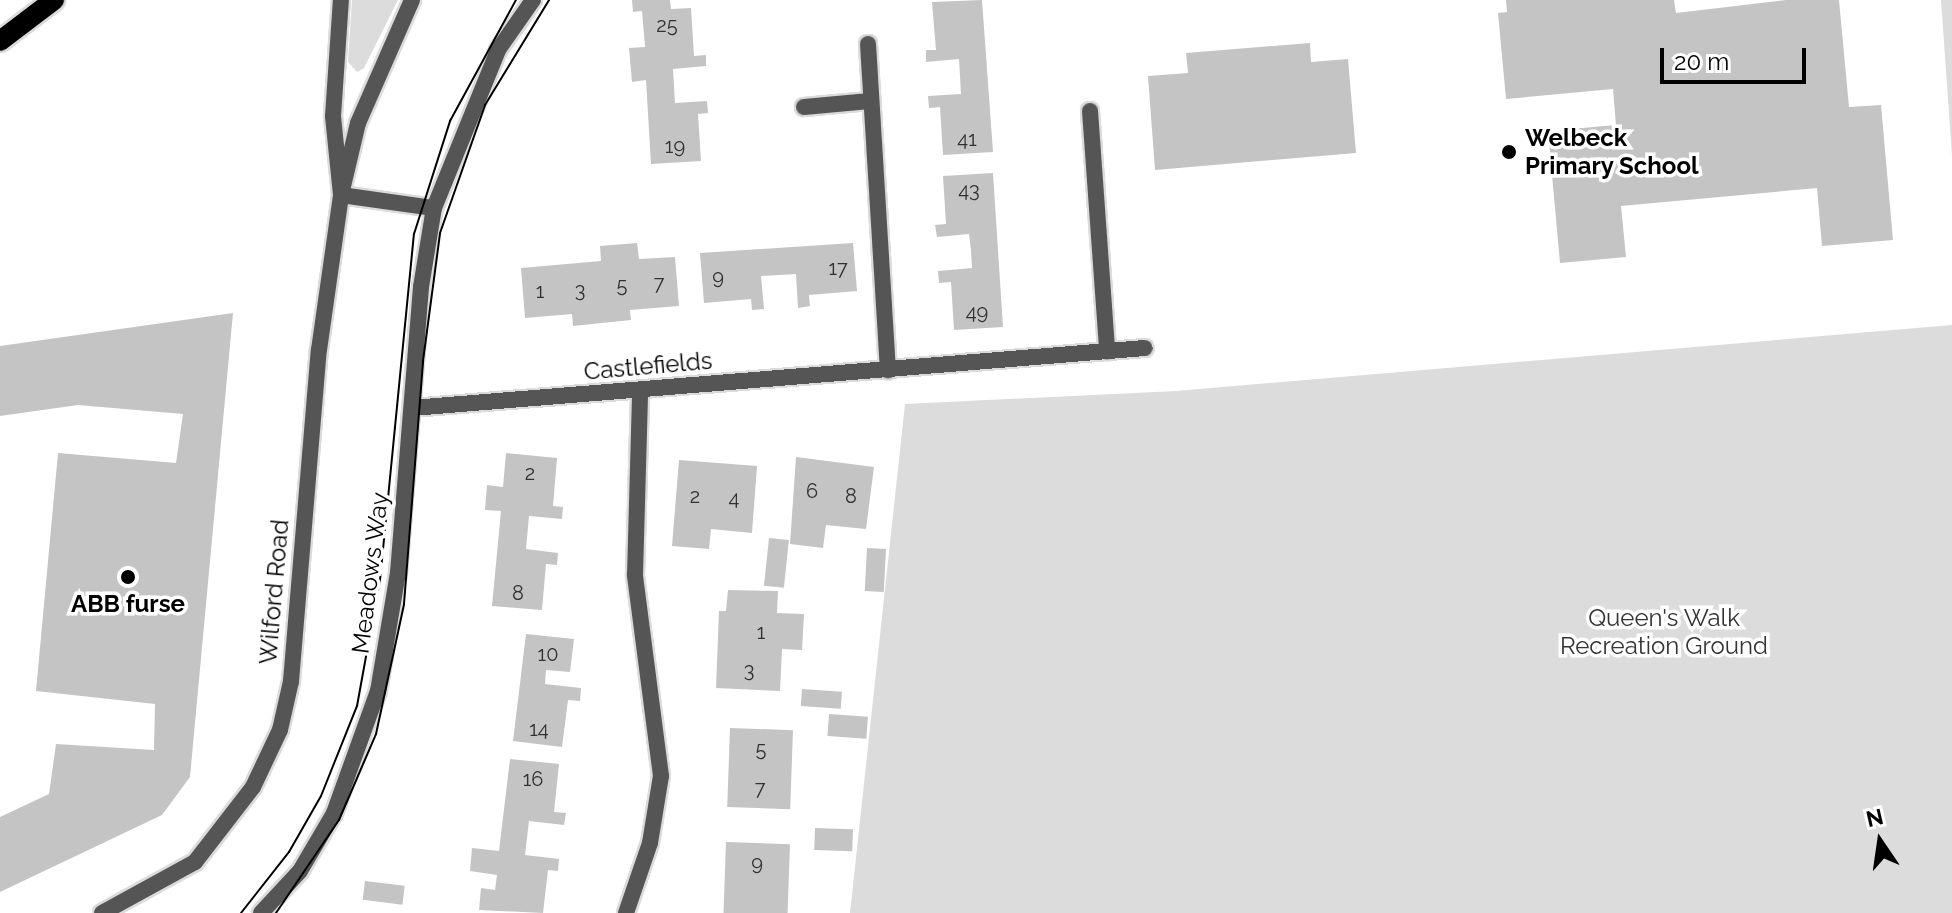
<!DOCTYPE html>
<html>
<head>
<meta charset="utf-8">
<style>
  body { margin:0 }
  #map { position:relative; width:1952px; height:913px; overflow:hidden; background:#fff; font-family:Raleway,sans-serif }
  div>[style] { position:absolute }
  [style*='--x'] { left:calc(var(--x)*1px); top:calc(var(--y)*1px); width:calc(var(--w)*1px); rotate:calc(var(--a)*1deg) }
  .green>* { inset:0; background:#dcdcdc }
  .building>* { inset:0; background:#c4c4c4; transform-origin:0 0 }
  .roads { filter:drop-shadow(2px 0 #dbdbdb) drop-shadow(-2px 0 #dbdbdb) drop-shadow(0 2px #dbdbdb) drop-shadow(0 -2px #dbdbdb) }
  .service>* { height:16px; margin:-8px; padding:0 8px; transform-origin:8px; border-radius:8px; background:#555 }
  .minor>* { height:16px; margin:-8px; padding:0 8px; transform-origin:8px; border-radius:8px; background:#555 }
  .tertiary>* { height:16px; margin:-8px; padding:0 8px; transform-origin:8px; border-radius:8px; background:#555 }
  .primary>* { height:20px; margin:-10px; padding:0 10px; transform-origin:10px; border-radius:10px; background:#000 }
  .tram>* { height:2px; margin:-1px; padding:0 1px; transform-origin:1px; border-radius:1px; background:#000 }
  .dots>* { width:22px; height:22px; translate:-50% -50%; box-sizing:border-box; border:4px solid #fff; border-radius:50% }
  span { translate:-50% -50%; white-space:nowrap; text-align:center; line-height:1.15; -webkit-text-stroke:7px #fff; paint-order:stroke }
  .number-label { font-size:20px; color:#313131 }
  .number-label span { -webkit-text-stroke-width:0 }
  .poi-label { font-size:24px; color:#000; font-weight:700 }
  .left { translate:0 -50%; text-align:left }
  .street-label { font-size:24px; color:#000 }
  .park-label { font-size:24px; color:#333 }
  .north { position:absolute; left:1840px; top:801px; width:80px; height:80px; -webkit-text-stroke:6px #fff; paint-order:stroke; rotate:347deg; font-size:22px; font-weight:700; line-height:32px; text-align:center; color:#000 }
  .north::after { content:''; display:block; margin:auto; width:28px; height:36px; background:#000; clip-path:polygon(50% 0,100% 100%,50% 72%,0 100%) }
  .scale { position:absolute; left:1660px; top:48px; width:146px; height:36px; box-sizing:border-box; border:4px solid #000; border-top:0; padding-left:10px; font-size:24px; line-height:28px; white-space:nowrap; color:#000; -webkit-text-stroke:6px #fff; paint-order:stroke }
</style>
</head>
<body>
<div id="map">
  <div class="green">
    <i style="clip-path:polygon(352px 0,398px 0,364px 68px,357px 72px,348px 62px)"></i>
    <i style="clip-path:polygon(1941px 0,1952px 0,1952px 156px)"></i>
    <i style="clip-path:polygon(1952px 325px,1952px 913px,850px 913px,905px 404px,1176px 391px)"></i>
  </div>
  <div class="building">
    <i style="clip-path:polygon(632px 0,670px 0,671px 9px,691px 8px,694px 56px,706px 55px,706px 66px,673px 69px,675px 103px,707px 101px,708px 113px,698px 114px,701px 161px,651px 164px,646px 80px,632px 82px,629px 48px,645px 47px,642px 11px,633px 12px)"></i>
    <i style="clip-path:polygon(982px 0,993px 152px,943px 155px,940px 107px,929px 108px,928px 96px,961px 94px,959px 59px,926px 62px,926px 50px,936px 50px,932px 2px)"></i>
    <i style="clip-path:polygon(1506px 0,1674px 0,1676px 13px,1786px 0,1839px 0,1849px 107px,1881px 105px,1893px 240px,1822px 246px,1817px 188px,1621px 206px,1626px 257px,1560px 263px,1548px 131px,1616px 125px,1613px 89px,1506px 99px,1498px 13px,1507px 12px)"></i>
    <i style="clip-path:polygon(1310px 43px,1311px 62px,1348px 59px,1356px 153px,1155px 170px,1148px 76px,1188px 73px,1186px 53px)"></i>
    <i style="clip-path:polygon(993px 173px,1003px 327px,954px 330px,951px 282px,939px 283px,938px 271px,972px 268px,971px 251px,969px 234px,937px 237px,935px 225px,946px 224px,943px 176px)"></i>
    <i style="clip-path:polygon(637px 243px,639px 259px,675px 257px,679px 306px,630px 310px,631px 320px,573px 326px,572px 314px,525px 318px,521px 268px,601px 261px,600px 246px)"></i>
    <i style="clip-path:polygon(853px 243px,857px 291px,809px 295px,810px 306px,798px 308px,796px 274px,761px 276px,764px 309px,752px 310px,751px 299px,704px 303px,700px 253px)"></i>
    <i style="clip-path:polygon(233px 313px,190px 777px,162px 815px,0 892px,0 817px,49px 794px,56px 744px,154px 750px,155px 704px,36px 691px,58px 453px,176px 463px,183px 414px,78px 405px,0 416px,0 346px)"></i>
    <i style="clip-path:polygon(506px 453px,557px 458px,553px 506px,563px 507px,562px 519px,529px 516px,526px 549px,558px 553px,557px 565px,546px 564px,542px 610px,492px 606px,501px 511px,485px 510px,487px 485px,503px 487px)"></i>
    <i style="clip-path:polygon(796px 457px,874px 467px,866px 529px,826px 525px,823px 548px,790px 544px)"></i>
    <i style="clip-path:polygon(679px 460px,757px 466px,752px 533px,711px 529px,709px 549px,672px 546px)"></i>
    <i style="left:769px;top:538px;width:20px;height:48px;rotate:6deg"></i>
    <i style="left:867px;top:548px;width:19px;height:43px;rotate:3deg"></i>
    <i style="clip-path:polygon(728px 590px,778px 591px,777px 613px,804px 614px,802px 650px,782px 649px,780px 691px,716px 688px,719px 611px,726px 611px)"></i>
    <i style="clip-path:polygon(526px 634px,574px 639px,570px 672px,546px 670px,545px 684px,581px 688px,580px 701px,568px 700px,562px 747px,513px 741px)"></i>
    <i style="left:802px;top:689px;width:40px;height:17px;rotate:4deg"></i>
    <i style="left:829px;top:714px;width:39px;height:22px;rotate:4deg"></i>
    <i style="left:730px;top:728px;width:63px;height:79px;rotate:2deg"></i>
    <i style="clip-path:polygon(510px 759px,559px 764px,554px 812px,566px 813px,564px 825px,529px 821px,525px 855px,559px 859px,558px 871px,548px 870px,543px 913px,479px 910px,481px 888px,495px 890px,497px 875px,470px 871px,472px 848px,499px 851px)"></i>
    <i style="left:815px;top:828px;width:38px;height:22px;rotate:2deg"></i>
    <i style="left:726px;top:842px;width:64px;height:71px;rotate:2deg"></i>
    <i style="left:365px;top:881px;width:40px;height:19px;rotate:7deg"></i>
  </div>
  <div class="roads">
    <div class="service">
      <i style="--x:412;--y:0;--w:134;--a:113.7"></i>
      <i style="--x:358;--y:123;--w:74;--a:103.3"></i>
      <i style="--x:341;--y:195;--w:94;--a:8"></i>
      <i style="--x:1090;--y:111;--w:241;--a:85.9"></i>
      <i style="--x:102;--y:913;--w:106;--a:-28.7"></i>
      <i style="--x:195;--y:862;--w:95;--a:-52.3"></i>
      <i style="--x:253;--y:787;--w:63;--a:-64.7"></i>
      <i style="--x:280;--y:730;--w:50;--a:-77.3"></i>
      <i style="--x:291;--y:681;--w:332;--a:-85.2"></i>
      <i style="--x:319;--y:350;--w:157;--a:-81.9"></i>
      <i style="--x:341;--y:195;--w:79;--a:-95.8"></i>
      <i style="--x:333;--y:116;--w:116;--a:-86.1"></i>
    </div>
    <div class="minor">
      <i style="--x:868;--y:44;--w:327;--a:86.5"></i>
      <i style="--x:804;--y:107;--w:66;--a:-5.2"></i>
      <i style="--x:412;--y:408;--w:735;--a:-4.68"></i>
      <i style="--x:626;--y:913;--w:74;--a:-71.1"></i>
      <i style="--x:650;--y:843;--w:68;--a:-80.7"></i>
      <i style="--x:661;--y:776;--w:203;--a:-97.4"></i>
      <i style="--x:635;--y:575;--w:184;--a:-88.4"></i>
    </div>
    <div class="tertiary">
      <i style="--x:261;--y:913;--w:57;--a:-47.1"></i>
      <i style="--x:300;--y:871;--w:67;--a:-59.6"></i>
      <i style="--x:334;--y:813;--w:130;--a:-70.2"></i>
      <i style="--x:378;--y:691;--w:120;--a:-80.4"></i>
      <i style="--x:398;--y:573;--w:287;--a:-85.4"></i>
      <i style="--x:421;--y:287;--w:80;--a:-80.7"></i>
      <i style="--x:434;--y:208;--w:170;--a:-67.9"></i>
      <i style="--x:498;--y:50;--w:61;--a:-55"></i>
    </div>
    <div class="primary">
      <i style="--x:0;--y:41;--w:68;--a:-37.2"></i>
    </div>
  </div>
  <div class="tram">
    <i style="--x:241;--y:913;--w:78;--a:-51.8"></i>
    <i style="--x:289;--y:852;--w:64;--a:-60.3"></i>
    <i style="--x:321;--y:796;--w:97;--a:-68.2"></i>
    <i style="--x:357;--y:706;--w:128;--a:-79.7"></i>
    <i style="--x:380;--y:580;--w:348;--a:-84.4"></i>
    <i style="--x:414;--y:234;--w:119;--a:-72.3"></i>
    <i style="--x:450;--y:121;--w:138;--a:-61.4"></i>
    <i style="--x:276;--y:913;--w:112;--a:-55.9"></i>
    <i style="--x:339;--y:820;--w:94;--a:-66.7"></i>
    <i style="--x:376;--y:734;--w:133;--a:-77.8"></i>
    <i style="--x:404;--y:604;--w:244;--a:-85.5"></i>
    <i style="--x:423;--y:361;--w:129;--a:-82.4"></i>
    <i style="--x:440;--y:233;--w:136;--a:-70.6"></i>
    <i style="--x:485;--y:105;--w:123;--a:-58.6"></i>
  </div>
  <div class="dots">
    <i style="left:1509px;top:152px;background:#000"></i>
    <i style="left:128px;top:577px;background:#000"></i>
  </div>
  <div class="number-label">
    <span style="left:667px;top:25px">25</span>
    <span style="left:967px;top:139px">41</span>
    <span style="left:675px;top:146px">19</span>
    <span style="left:969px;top:190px">43</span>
    <span style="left:838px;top:268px">17</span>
    <span style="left:718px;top:277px">9</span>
    <span style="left:659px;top:283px">7</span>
    <span style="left:622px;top:285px">5</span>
    <span style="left:580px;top:290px">3</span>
    <span style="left:540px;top:291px">1</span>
    <span style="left:977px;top:312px">49</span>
    <span style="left:530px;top:473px">2</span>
    <span style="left:812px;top:491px">6</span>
    <span style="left:695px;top:496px">2</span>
    <span style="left:851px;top:496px">8</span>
    <span style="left:734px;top:498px">4</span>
    <span style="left:518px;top:593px">8</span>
    <span style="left:761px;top:632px">1</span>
    <span style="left:548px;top:654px">10</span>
    <span style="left:749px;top:670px">3</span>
    <span style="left:539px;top:729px">14</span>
    <span style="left:761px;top:749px">5</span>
    <span style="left:533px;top:779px">16</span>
    <span style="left:760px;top:788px">7</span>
    <span style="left:757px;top:863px">9</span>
  </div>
  <div class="poi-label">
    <span class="left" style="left:1525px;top:152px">Welbeck<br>Primary School</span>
    <span style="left:128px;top:604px">ABB furse</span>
  </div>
  <div class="street-label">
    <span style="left:648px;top:366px;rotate:-5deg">Castlefields</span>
    <span style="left:370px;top:573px;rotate:-83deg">Meadows Way</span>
    <span style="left:274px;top:592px;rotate:-85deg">Wilford Road</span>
  </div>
  <div class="park-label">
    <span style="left:1664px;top:632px">Queen's Walk<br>Recreation Ground</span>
  </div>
  <div class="north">N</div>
  <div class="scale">20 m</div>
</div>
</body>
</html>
